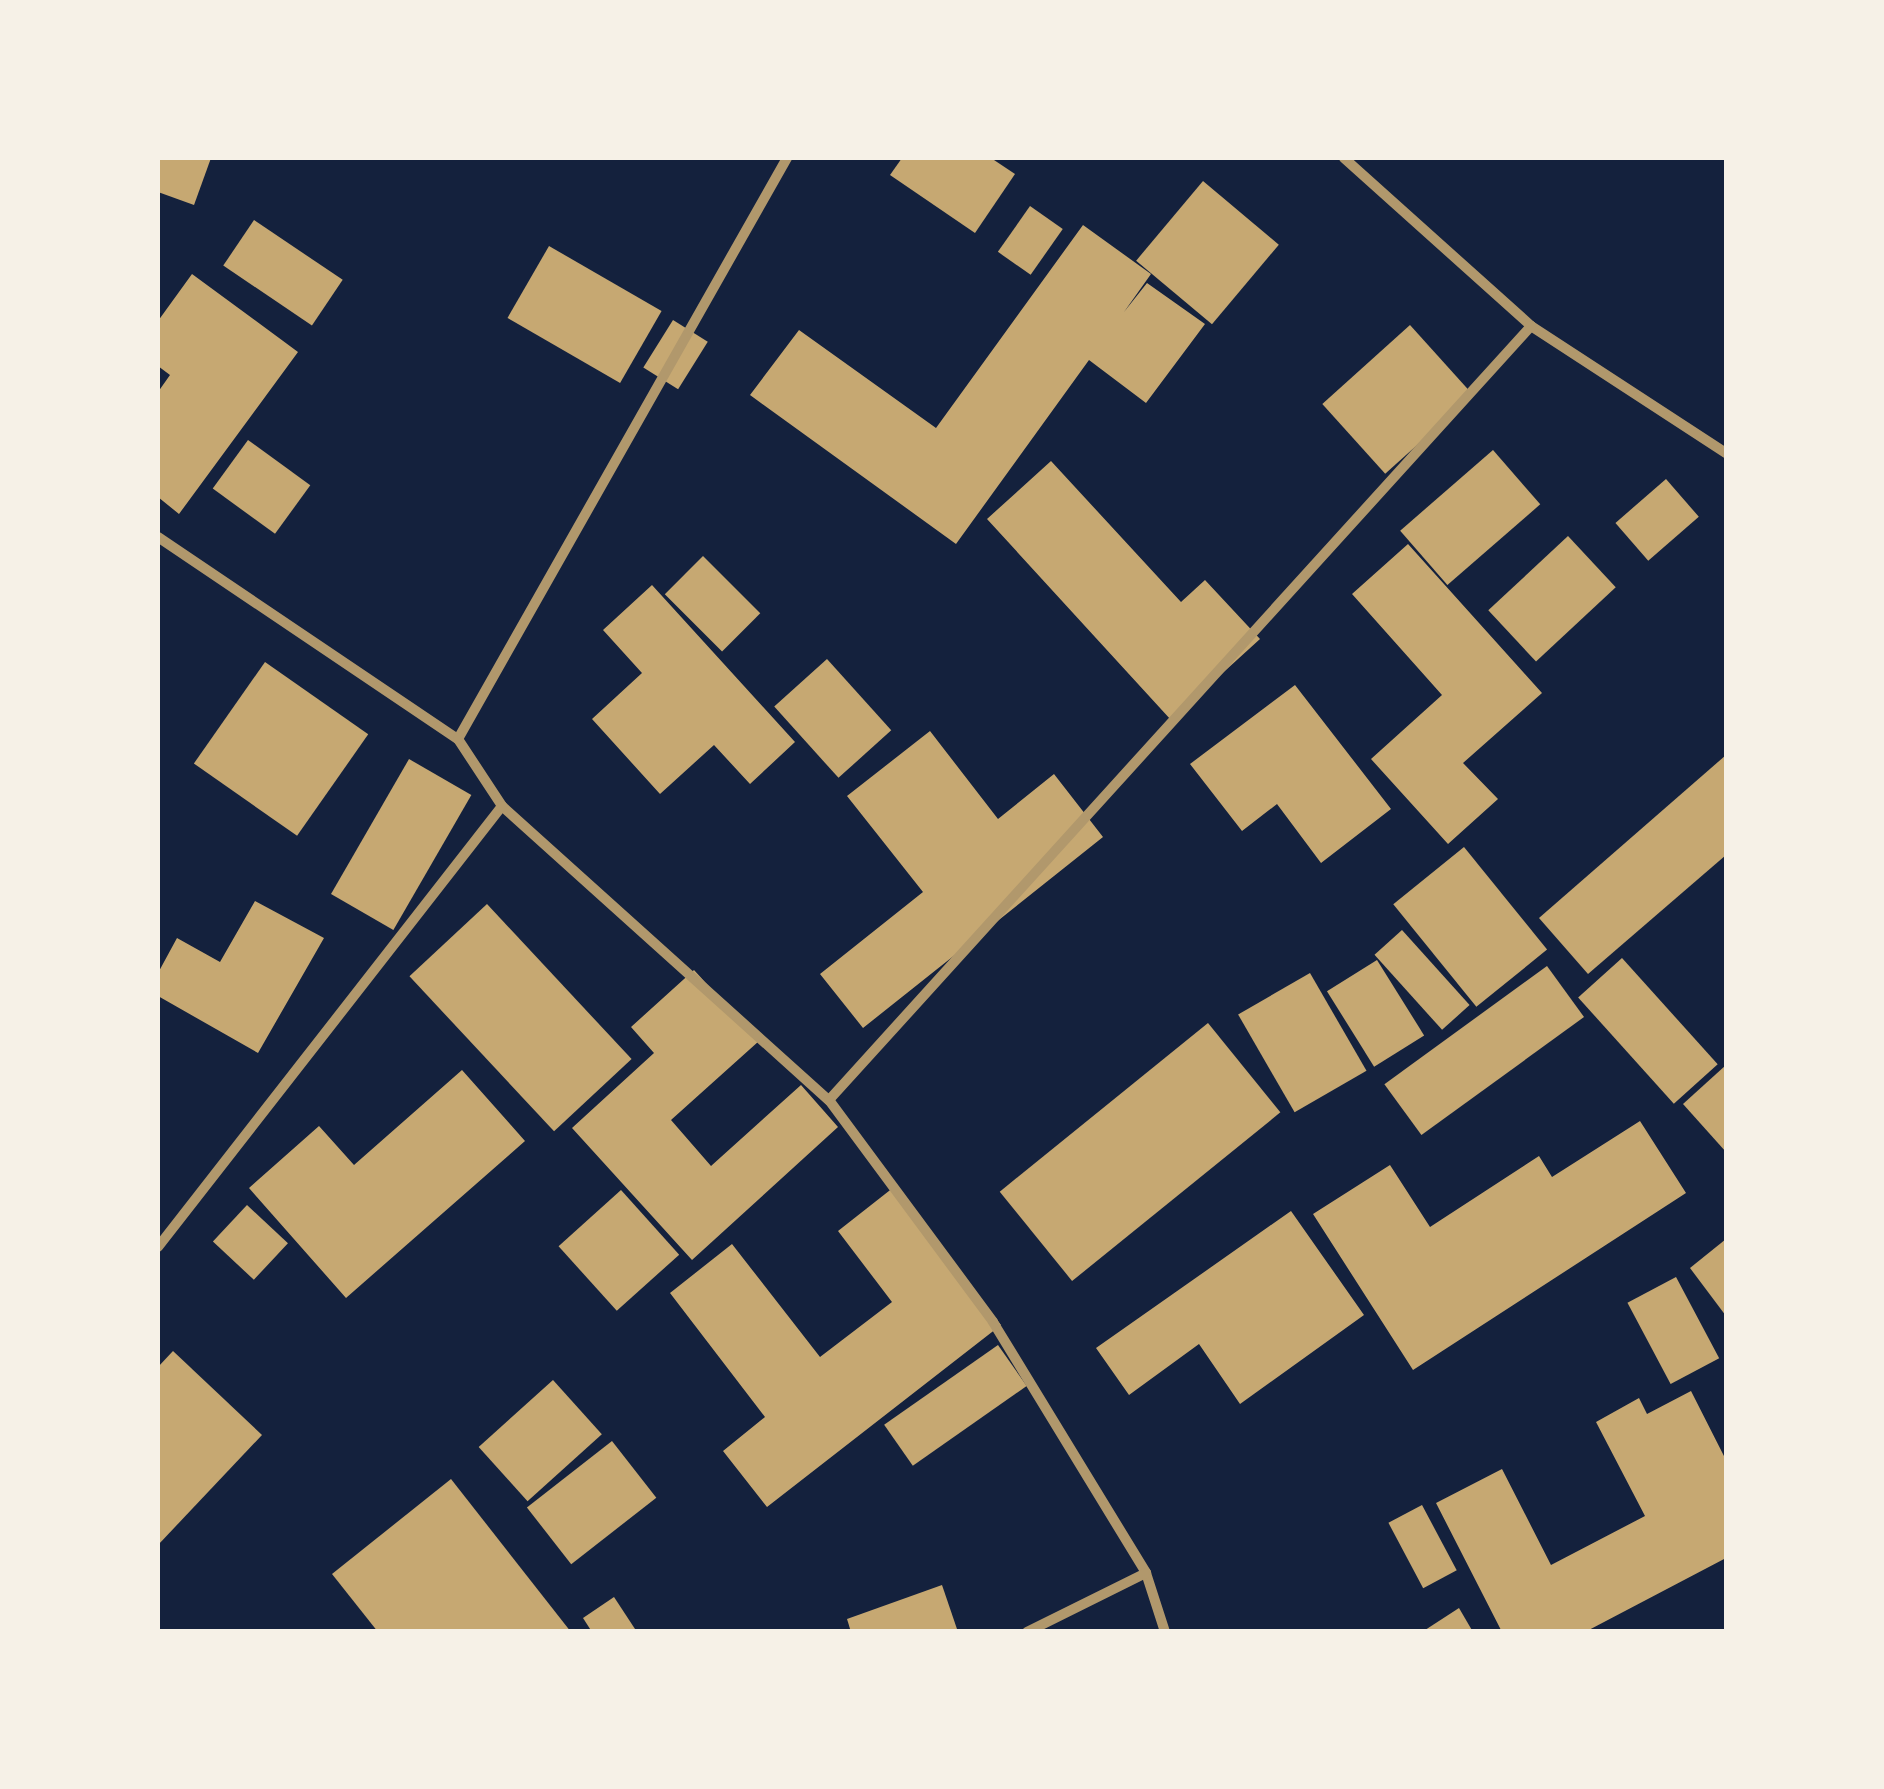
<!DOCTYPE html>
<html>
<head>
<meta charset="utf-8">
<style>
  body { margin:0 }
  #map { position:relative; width:1884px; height:1789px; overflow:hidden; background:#14213d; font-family:Commissioner,sans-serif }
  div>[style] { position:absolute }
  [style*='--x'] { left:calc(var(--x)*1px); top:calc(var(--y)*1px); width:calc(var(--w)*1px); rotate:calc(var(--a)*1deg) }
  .building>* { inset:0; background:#c6a872; transform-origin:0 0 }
  .minor>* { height:10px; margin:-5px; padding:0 5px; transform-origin:5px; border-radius:5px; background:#b1986c }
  span { translate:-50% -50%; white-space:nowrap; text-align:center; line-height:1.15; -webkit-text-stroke:10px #f6f1e7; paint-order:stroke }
  .frame { position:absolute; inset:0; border:160px solid #f6f1e7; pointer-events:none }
</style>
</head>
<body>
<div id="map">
  <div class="building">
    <i style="clip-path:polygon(158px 158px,211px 158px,194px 205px,158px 192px)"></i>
    <i style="clip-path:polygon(902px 158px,991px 158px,1015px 174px,975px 233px,890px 175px)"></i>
    <i style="left:1203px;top:181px;width:99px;height:104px;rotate:40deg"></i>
    <i style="left:1030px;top:206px;width:40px;height:56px;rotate:35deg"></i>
    <i style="left:254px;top:220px;width:107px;height:55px;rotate:34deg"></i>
    <i style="clip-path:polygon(1083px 225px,1151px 274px,1124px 312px,1147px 283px,1205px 324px,1146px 403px,1089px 360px,956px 544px,750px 395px,799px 330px,936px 428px)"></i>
    <i style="left:549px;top:246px;width:130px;height:83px;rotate:30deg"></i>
    <i style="clip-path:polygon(192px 274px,298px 352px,179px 514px,158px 497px,158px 392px,170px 375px,158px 366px,158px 321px)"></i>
    <i style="left:673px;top:320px;width:41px;height:56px;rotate:32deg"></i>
    <i style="left:1410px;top:325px;width:94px;height:118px;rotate:48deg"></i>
    <i style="left:248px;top:440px;width:77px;height:60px;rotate:36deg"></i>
    <i style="left:1493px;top:450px;width:72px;height:123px;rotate:49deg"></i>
    <i style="clip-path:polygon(1051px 461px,1181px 602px,1205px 580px,1260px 639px,1171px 720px,987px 519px)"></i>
    <i style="left:1666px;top:479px;width:50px;height:67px;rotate:49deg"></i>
    <i style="left:1568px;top:536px;width:70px;height:109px;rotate:47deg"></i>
    <i style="clip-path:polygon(1408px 544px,1542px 693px,1463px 763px,1498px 799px,1448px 844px,1371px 759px,1442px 695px,1352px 594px)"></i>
    <i style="left:703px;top:556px;width:81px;height:54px;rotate:45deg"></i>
    <i style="clip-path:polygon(652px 585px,795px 742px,750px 784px,714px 745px,660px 794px,592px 719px,642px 673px,603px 630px)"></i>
    <i style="left:827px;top:659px;width:96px;height:71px;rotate:48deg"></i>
    <i style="left:265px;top:662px;width:126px;height:124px;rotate:35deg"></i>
    <i style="clip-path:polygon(1295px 685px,1391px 809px,1321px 863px,1277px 804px,1242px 831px,1190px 764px)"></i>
    <i style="clip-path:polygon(930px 731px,998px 819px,1054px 774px,1103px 837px,863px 1028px,820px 974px,923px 892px,847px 796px)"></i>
    <i style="clip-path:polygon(1726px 755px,1726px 855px,1588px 974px,1539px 918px)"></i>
    <i style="left:409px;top:759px;width:72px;height:156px;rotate:30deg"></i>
    <i style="left:1464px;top:847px;width:132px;height:91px;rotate:51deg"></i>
    <i style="clip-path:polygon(255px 901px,324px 938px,258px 1053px,158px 996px,158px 973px,177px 938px,220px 962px)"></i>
    <i style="left:487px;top:904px;width:212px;height:106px;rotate:47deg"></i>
    <i style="left:1402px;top:930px;width:101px;height:37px;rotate:48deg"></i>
    <i style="left:1622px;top:958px;width:143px;height:59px;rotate:48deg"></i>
    <i style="left:1377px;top:960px;width:89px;height:59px;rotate:58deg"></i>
    <i style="left:1547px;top:966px;width:63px;height:201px;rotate:54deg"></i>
    <i style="clip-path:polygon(694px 970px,759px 1041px,671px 1120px,711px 1166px,801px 1085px,838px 1127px,692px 1260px,572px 1128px,654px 1053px,631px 1027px)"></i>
    <i style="left:1310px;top:973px;width:113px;height:83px;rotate:60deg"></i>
    <i style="left:1208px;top:1023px;width:115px;height:268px;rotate:51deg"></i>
    <i style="clip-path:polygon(1726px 1065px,1726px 1152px,1683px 1104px)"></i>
    <i style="clip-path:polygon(462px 1070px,525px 1141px,346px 1298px,249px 1188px,319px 1126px,354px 1165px)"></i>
    <i style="clip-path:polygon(1640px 1121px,1686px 1193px,1413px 1370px,1313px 1214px,1390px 1165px,1430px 1227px,1539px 1156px,1552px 1177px)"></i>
    <i style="clip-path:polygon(894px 1187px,1001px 1325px,767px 1507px,723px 1451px,765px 1417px,670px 1293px,732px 1244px,820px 1357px,892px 1302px,838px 1231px)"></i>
    <i style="left:621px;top:1190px;width:87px;height:84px;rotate:48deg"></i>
    <i style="left:247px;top:1205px;width:56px;height:50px;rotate:43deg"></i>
    <i style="clip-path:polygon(1291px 1211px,1364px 1315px,1240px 1404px,1199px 1344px,1129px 1395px,1096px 1348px)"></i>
    <i style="clip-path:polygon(1726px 1239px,1726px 1316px,1690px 1268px)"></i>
    <i style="left:1676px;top:1277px;width:92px;height:55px;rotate:62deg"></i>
    <i style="left:998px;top:1345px;width:50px;height:139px;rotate:55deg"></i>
    <i style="clip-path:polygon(173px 1351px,262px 1435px,158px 1545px,158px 1367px)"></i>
    <i style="left:553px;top:1380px;width:73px;height:100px;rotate:48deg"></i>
    <i style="clip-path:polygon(1691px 1391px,1726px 1460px,1726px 1558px,1585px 1632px,1502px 1632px,1436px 1503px,1502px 1469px,1551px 1565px,1645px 1516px,1596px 1422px,1639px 1398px,1647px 1414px)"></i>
    <i style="left:612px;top:1441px;width:72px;height:108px;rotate:52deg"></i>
    <i style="clip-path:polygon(451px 1479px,571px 1632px,378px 1632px,332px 1574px)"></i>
    <i style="left:1422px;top:1505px;width:74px;height:38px;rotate:62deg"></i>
    <i style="clip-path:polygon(942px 1585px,958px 1632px,851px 1632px,847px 1619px)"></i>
    <i style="clip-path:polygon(614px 1597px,637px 1632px,592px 1632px,583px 1618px)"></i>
    <i style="clip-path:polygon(1459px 1608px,1473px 1632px,1422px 1632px)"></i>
  </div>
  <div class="minor">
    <i style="--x:1344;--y:158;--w:251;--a:41.9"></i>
    <i style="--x:1531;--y:326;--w:233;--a:33.1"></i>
    <i style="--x:158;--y:537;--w:362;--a:34"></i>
    <i style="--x:458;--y:739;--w:80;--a:56.7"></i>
    <i style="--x:502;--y:806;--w:440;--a:42"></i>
    <i style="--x:829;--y:1100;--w:276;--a:53.5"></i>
    <i style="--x:993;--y:1322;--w:294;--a:58.6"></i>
    <i style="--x:1146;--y:1573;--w:62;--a:72.1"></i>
    <i style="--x:458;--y:739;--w:668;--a:-60.48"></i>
    <i style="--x:829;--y:1100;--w:1045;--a:-47.79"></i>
    <i style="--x:158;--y:1247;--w:559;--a:-52.04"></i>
    <i style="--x:1027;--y:1632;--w:133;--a:-26.4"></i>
  </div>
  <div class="frame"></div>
</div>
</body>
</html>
